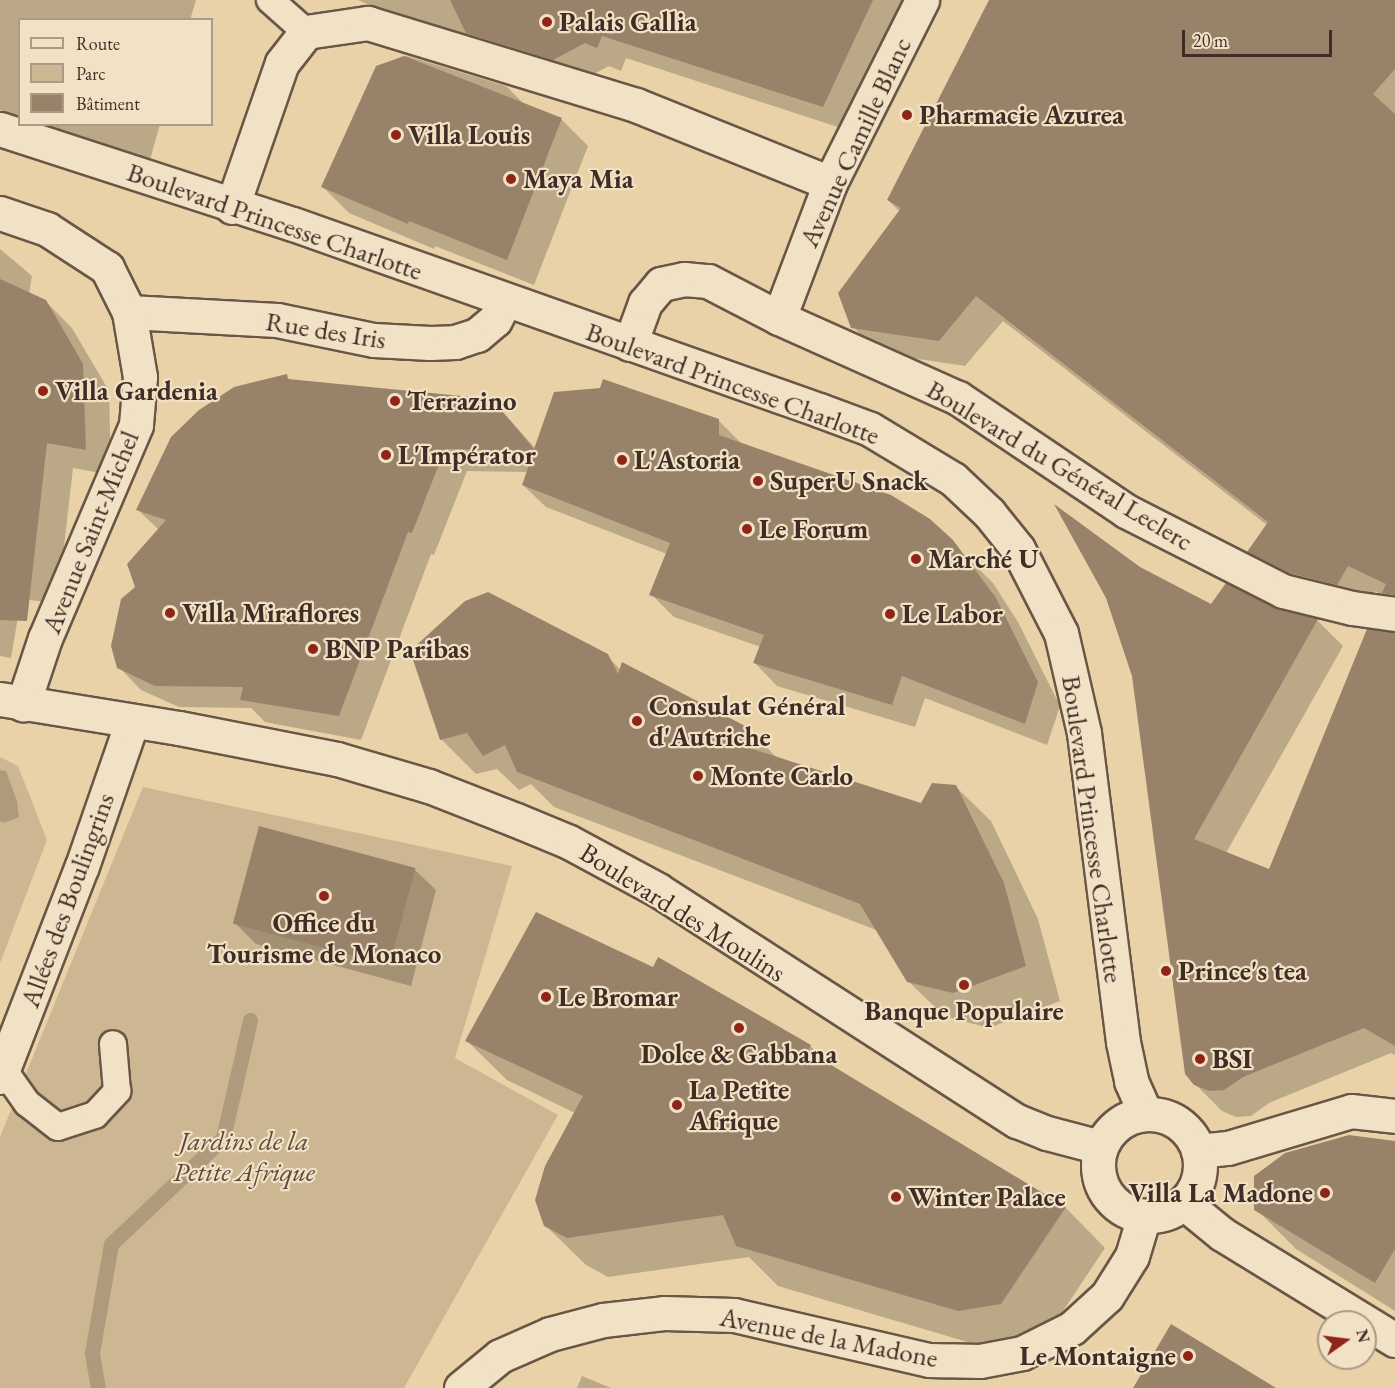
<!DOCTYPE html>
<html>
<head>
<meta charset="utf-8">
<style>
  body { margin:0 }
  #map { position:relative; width:1395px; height:1388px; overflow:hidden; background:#ead2a8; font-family:"EB Garamond",serif }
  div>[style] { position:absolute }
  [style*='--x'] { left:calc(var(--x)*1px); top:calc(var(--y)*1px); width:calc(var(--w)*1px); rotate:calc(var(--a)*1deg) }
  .green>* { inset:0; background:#cdb692 }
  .water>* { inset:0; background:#b09a7c }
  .shadow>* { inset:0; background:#0003 }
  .stream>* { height:15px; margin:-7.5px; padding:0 7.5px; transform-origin:7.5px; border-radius:7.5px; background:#b09a7c }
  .building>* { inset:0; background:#98836a; transform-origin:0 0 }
  .roads { filter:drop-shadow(2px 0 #6a5646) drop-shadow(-2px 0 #6a5646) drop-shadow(0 2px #6a5646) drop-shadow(0 -2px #6a5646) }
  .lane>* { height:26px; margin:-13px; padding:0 13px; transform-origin:13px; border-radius:13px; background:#f1e2c6 }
  .street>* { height:33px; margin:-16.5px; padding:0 16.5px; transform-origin:16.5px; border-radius:16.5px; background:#f1e2c6 }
  .secondary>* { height:33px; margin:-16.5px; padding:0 16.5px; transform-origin:16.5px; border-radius:16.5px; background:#f1e2c6 }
  .secondary>.ring { margin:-16.5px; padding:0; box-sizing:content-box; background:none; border:33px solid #f1e2c6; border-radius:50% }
  .dots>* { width:16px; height:16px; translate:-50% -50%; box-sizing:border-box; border:3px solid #f1e2c6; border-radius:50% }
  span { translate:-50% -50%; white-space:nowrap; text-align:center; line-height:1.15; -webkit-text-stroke:4.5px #f1e2c6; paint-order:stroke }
  .poi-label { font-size:27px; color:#402d26; font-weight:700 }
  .left { translate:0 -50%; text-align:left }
  .right { translate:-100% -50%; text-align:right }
  .street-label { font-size:27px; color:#402d26 }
  .park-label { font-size:27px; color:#5c483c; font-style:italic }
  .legend { position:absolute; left:18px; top:18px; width:195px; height:108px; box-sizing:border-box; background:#f1e2c6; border:2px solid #aa9a86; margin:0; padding:8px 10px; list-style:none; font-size:18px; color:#402d26 }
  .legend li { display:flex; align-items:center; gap:12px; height:30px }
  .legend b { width:30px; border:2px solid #aa9a86 }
  .north { position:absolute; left:1317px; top:1310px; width:60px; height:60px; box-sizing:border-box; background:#f1e2c6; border:2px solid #aa9a86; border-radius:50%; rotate:76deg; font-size:16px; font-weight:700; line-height:24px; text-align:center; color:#402d26 }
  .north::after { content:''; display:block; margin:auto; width:21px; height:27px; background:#8f2418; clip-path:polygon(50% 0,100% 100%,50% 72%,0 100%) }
  .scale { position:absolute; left:1182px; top:30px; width:150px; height:27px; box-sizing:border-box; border:3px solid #402d26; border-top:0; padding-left:8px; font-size:18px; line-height:21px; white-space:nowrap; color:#402d26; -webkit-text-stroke:4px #f1e2c6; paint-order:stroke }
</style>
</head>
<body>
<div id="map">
  <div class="green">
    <i style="clip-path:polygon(0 757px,18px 766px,47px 840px,0 963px)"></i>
    <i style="clip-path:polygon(143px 787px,512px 866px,455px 1058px,558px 1115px,404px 1388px,0 1388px,0 1137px)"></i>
  </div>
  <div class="water">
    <i style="clip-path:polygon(0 770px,6px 771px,17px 801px,19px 817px,4px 823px,0 821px)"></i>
  </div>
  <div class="shadow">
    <i style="clip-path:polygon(0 0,196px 0,190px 20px,20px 20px,20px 117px,0 110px)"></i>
    <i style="clip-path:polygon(358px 0,908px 0,847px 130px,626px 58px,621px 71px,609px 66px,577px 83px,484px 54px)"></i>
    <i style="clip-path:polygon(991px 0,1378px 0,1395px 9px,1395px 604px,1375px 591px,1364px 610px,1275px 578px,1249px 552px,1267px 525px,1003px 321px,965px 366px,879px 353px,853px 327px,900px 212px,888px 200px)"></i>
    <i style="clip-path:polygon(407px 56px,506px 86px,525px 105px,562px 120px,588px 146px,534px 285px,435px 246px,434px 249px,349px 213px,323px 187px,377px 67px)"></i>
    <i style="clip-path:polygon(41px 124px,160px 124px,148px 167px)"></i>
    <i style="clip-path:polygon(0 249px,32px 276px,29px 294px,45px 301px,72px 328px,109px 391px,111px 475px,73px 468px,60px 582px,47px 602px,21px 599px,11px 658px,0 656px)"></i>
    <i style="clip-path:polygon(286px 376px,292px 381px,492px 400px,536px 449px,718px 420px,741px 443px,929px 520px,993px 583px,1018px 622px,1060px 706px,1047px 745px,925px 698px,915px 727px,777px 686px,755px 663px,761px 647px,674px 617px,651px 594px,667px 554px,546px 507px,523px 485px,528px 472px,467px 471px,434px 555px,431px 554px,361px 740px,265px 722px,251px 708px,179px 707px,141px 690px,119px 667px,137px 587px,159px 530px,138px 510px)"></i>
    <i style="clip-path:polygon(1140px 568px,1212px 606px,1274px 609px,1317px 620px,1343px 646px,1226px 853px,1270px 871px,1395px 632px,1395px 1055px,1391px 1053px,1269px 1103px,1251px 1116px,1236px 1117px,1222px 1111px,1195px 1084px)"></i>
    <i style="clip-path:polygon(607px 656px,621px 670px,749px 729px,778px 759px,922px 805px,955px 786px,991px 821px,1038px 919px,1060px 1001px,989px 1028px,944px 1016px,908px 981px,879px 931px,554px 807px,531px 784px,519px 790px,497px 769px,476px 774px,441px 739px)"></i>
    <i style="clip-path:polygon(414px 869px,436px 890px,411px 986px,256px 944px,235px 923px)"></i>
    <i style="clip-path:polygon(467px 1041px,810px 1046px,832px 1067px,1066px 1208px,1105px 1248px,1041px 1344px,998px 1351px,778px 1286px,749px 1257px,608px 1277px,586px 1265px,545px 1225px,575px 1113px,507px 1080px)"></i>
    <i style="clip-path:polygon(1395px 1142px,1395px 1311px,1296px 1249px,1256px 1209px)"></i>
    <i style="clip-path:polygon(582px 1376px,611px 1388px,577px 1388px)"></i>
  </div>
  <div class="stream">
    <i style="--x:98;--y:1388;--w:36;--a:-100"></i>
    <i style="--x:92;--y:1353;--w:111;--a:-80.1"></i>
    <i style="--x:111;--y:1244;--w:154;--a:-43.4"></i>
    <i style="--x:223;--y:1138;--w:121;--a:-77.1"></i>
  </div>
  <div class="building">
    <i style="clip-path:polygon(450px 0,873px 0,823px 107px,602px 36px,597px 48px,585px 43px,553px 60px,466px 33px)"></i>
    <i style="clip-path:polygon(989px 0,1395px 0,1395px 69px,1373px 94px,1395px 114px,1395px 595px,1382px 593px,1386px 584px,1348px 566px,1337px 585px,1290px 573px,1247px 552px,1268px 522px,976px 296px,939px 341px,851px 328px,838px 293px,901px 208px,887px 200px)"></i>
    <i style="clip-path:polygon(404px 56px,562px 118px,507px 260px,409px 221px,408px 224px,321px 187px,376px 66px)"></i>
    <i style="clip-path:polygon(0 279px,46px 300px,83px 364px,86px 450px,47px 443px,27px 621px,0 620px)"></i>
    <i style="clip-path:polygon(287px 374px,288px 379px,492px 399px,534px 449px,554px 392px,600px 388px,603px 379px,719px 419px,719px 435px,891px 495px,930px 519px,953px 540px,996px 598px,1038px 682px,1025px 724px,902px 676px,892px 705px,753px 663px,764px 635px,649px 595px,670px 543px,522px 485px,534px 451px,445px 449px,412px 533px,408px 532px,339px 716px,240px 700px,243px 687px,155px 686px,117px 668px,111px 646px,121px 599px,135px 587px,127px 564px,166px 520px,136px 510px,171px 437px,199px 410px,234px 387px)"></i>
    <i style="clip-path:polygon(1054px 504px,1140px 567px,1211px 604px,1226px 583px,1275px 608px,1318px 619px,1194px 839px,1269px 869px,1367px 629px,1395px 632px,1395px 1046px,1364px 1028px,1243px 1077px,1224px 1090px,1209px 1091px,1194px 1085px,1185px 1074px,1132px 676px,1106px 598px)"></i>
    <i style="clip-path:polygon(488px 592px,608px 654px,618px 674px,622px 662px,749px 728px,743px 746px,921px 803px,932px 783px,956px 785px,1004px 883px,1026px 966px,953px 993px,907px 982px,860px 904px,517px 772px,505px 745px,483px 756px,467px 733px,440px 740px,410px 651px,465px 601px)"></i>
    <i style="left:259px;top:826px;width:162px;height:101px;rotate:15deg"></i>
    <i style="clip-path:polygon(536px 912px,653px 967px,658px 957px,811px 1045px,808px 1051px,1066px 1207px,1001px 1304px,958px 1311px,736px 1246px,723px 1215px,567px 1238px,544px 1226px,535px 1200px,545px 1166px,583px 1096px,465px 1041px)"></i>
    <i style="clip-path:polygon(1349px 1135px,1395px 1141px,1395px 1249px,1375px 1283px,1254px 1210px,1254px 1176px,1285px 1153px)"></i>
    <i style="clip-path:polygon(1171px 1324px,1276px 1388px,1133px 1388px)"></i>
  </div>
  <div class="roads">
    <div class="lane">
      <i style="--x:270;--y:0;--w:48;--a:41.6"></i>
      <i style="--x:3;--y:1069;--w:42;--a:54.8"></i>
      <i style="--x:27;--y:1103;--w:39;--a:38"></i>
      <i style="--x:58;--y:1127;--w:39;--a:-18"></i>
      <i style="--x:95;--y:1115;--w:33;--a:-47"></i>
      <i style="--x:117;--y:1091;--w:47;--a:-94.9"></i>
    </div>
    <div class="street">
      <i style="--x:129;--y:312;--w:148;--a:3.1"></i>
      <i style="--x:277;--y:320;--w:99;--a:11.7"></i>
      <i style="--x:374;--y:340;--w:56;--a:3.1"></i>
      <i style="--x:430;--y:343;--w:25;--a:-2"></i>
      <i style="--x:455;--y:342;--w:23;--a:-18"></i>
      <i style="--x:477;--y:335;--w:23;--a:-40"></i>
      <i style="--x:495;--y:320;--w:22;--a:-63"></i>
      <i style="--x:0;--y:1077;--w:226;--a:-68.8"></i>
      <i style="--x:82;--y:866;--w:152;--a:-70.9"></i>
      <i style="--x:461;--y:1388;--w:50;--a:-39.4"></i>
      <i style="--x:500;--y:1356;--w:55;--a:-23.7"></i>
      <i style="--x:550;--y:1334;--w:55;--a:-14.8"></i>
      <i style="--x:603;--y:1320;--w:61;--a:-6.5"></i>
      <i style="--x:664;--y:1313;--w:70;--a:1.6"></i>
      <i style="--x:734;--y:1315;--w:200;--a:13"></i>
      <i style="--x:929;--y:1360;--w:51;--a:1.1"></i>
      <i style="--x:980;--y:1361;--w:43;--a:-10.8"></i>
      <i style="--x:1022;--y:1353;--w:56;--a:-26.6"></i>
      <i style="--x:1072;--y:1328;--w:47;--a:-42.4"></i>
      <i style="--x:1107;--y:1296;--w:47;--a:-58"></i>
      <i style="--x:1132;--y:1256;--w:42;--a:-73.3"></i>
    </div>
    <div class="secondary">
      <i style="--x:0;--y:129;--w:308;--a:18"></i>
      <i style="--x:293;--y:224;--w:558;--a:19.47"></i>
      <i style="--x:819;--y:410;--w:54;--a:20.4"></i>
      <i style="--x:870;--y:429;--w:97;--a:31.1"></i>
      <i style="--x:953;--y:479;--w:50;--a:43.4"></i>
      <i style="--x:989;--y:513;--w:46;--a:51.1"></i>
      <i style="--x:1018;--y:549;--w:94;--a:62.9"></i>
      <i style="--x:1061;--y:633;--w:103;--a:77"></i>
      <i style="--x:1084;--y:733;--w:311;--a:82.8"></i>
      <i style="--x:1123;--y:1042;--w:40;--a:78"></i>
      <i style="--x:1131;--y:1081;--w:35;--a:66"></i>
      <i style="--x:232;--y:207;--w:152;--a:-70.9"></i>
      <i style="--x:282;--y:63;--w:39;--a:-52"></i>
      <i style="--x:306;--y:32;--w:63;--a:-8.3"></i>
      <i style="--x:368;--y:23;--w:280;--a:17"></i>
      <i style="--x:636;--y:105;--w:209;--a:21.9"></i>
      <i style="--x:0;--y:213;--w:50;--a:18.8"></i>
      <i style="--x:47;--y:229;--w:72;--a:33"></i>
      <i style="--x:107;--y:268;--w:49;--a:63.4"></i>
      <i style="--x:129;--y:312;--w:66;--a:80.4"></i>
      <i style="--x:140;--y:377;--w:48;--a:94.8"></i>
      <i style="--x:136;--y:425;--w:232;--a:113.1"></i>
      <i style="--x:45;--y:638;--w:70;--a:108.4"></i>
      <i style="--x:779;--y:318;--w:144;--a:-69.3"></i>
      <i style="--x:830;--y:183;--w:205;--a:-63.3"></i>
      <i style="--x:630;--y:344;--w:44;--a:-69.9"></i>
      <i style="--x:645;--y:303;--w:25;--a:-50"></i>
      <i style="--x:661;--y:284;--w:24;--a:-12"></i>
      <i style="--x:684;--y:279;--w:24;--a:5"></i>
      <i style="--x:708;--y:281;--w:80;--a:27.5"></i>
      <i style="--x:779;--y:318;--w:196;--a:24.1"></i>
      <i style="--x:958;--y:398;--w:202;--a:33.9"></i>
      <i style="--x:1126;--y:511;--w:176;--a:27"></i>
      <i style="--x:1283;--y:591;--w:71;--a:13.8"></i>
      <i style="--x:1352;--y:608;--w:43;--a:7.9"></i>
      <i style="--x:0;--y:699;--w:181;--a:9.2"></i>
      <i style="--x:179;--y:728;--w:161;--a:11.1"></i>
      <i style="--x:337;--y:759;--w:96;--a:16.4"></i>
      <i style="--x:429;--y:786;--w:93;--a:21.3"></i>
      <i style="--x:516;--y:820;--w:57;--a:22.5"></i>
      <i style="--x:569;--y:842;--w:101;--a:28.3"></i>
      <i style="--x:658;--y:890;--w:427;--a:32.8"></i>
      <i style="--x:1017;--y:1121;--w:32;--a:22"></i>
      <i style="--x:1047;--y:1133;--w:55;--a:14.8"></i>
      <i class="ring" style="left:1098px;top:1114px;width:69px;height:69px"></i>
      <i style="--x:1198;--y:1151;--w:30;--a:-6"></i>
      <i style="--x:1228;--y:1148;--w:128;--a:-16.7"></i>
      <i style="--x:1351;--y:1111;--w:44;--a:6.5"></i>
      <i style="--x:1184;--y:1203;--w:49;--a:39.2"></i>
      <i style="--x:1222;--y:1234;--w:203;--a:31.5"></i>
    </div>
  </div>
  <div class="dots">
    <i style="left:547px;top:22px;background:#8f2418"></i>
    <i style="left:907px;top:115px;background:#8f2418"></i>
    <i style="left:396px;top:135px;background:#8f2418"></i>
    <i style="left:511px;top:179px;background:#8f2418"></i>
    <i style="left:43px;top:391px;background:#8f2418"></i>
    <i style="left:395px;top:401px;background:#8f2418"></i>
    <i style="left:386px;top:455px;background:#8f2418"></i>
    <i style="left:622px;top:460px;background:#8f2418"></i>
    <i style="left:758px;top:481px;background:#8f2418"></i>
    <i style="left:747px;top:529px;background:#8f2418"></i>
    <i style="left:916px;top:559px;background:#8f2418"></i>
    <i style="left:170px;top:613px;background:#8f2418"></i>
    <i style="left:890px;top:614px;background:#8f2418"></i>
    <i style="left:313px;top:649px;background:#8f2418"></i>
    <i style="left:637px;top:721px;background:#8f2418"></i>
    <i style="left:698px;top:776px;background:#8f2418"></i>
    <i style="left:324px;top:896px;background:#8f2418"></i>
    <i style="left:1166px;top:971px;background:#8f2418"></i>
    <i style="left:964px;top:985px;background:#8f2418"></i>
    <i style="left:546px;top:997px;background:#8f2418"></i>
    <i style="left:739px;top:1028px;background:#8f2418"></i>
    <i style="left:1200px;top:1059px;background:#8f2418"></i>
    <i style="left:677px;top:1105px;background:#8f2418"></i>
    <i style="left:1325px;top:1193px;background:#8f2418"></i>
    <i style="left:896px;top:1197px;background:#8f2418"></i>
    <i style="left:1188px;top:1356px;background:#8f2418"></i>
  </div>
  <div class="poi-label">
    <span class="left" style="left:559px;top:22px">Palais Gallia</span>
    <span class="left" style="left:919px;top:115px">Pharmacie Azurea</span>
    <span class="left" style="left:408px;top:135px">Villa Louis</span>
    <span class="left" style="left:523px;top:179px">Maya Mia</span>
    <span class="left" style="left:55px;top:391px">Villa Gardenia</span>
    <span class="left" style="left:407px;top:401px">Terrazino</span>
    <span class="left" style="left:398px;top:455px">L'Impérator</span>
    <span class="left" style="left:634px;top:460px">L'Astoria</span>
    <span class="left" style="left:770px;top:481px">SuperU Snack</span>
    <span class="left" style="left:759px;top:529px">Le Forum</span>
    <span class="left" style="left:928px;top:559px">Marché U</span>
    <span class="left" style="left:182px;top:613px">Villa Miraflores</span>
    <span class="left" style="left:902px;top:614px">Le Labor</span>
    <span class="left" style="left:325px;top:649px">BNP Paribas</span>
    <span class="left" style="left:649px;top:721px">Consulat Général<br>d'Autriche</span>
    <span class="left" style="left:710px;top:776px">Monte Carlo</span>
    <span style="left:324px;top:938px">Office du<br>Tourisme de Monaco</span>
    <span class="left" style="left:1178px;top:971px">Prince's tea</span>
    <span class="left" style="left:558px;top:997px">Le Bromar</span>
    <span style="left:964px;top:1011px">Banque Populaire</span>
    <span style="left:739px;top:1054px">Dolce &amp; Gabbana</span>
    <span class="left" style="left:1212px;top:1059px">BSI</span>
    <span class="left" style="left:689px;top:1105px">La Petite<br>Afrique</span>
    <span class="right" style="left:1313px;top:1193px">Villa La Madone</span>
    <span class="left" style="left:908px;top:1197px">Winter Palace</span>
    <span class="right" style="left:1176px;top:1356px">Le Montaigne</span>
  </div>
  <div class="street-label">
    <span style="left:855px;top:142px;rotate:-65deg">Avenue Camille Blanc</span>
    <span style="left:275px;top:221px;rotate:19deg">Boulevard Princesse Charlotte</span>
    <span style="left:326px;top:330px;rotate:9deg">Rue des Iris</span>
    <span style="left:733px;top:383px;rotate:20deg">Boulevard Princesse Charlotte</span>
    <span style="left:1060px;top:465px;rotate:31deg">Boulevard du Général Leclerc</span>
    <span style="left:90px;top:532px;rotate:-68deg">Avenue Saint-Michel</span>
    <span style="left:1093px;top:829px;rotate:82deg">Boulevard Princesse Charlotte</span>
    <span style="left:67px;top:900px;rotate:-70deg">Allées des Boulingrins</span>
    <span style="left:683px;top:912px;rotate:32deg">Boulevard des Moulins</span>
    <span style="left:829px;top:1337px;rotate:11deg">Avenue de la Madone</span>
  </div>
  <div class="park-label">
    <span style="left:244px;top:1156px">Jardins de la<br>Petite Afrique</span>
  </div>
  <ul class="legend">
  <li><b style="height:8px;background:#f1e2c6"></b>Route</li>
  <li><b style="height:16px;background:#cdb692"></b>Parc</li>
  <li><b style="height:16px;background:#98836a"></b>Bâtiment</li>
  </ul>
  <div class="north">N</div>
  <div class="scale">20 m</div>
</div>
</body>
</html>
